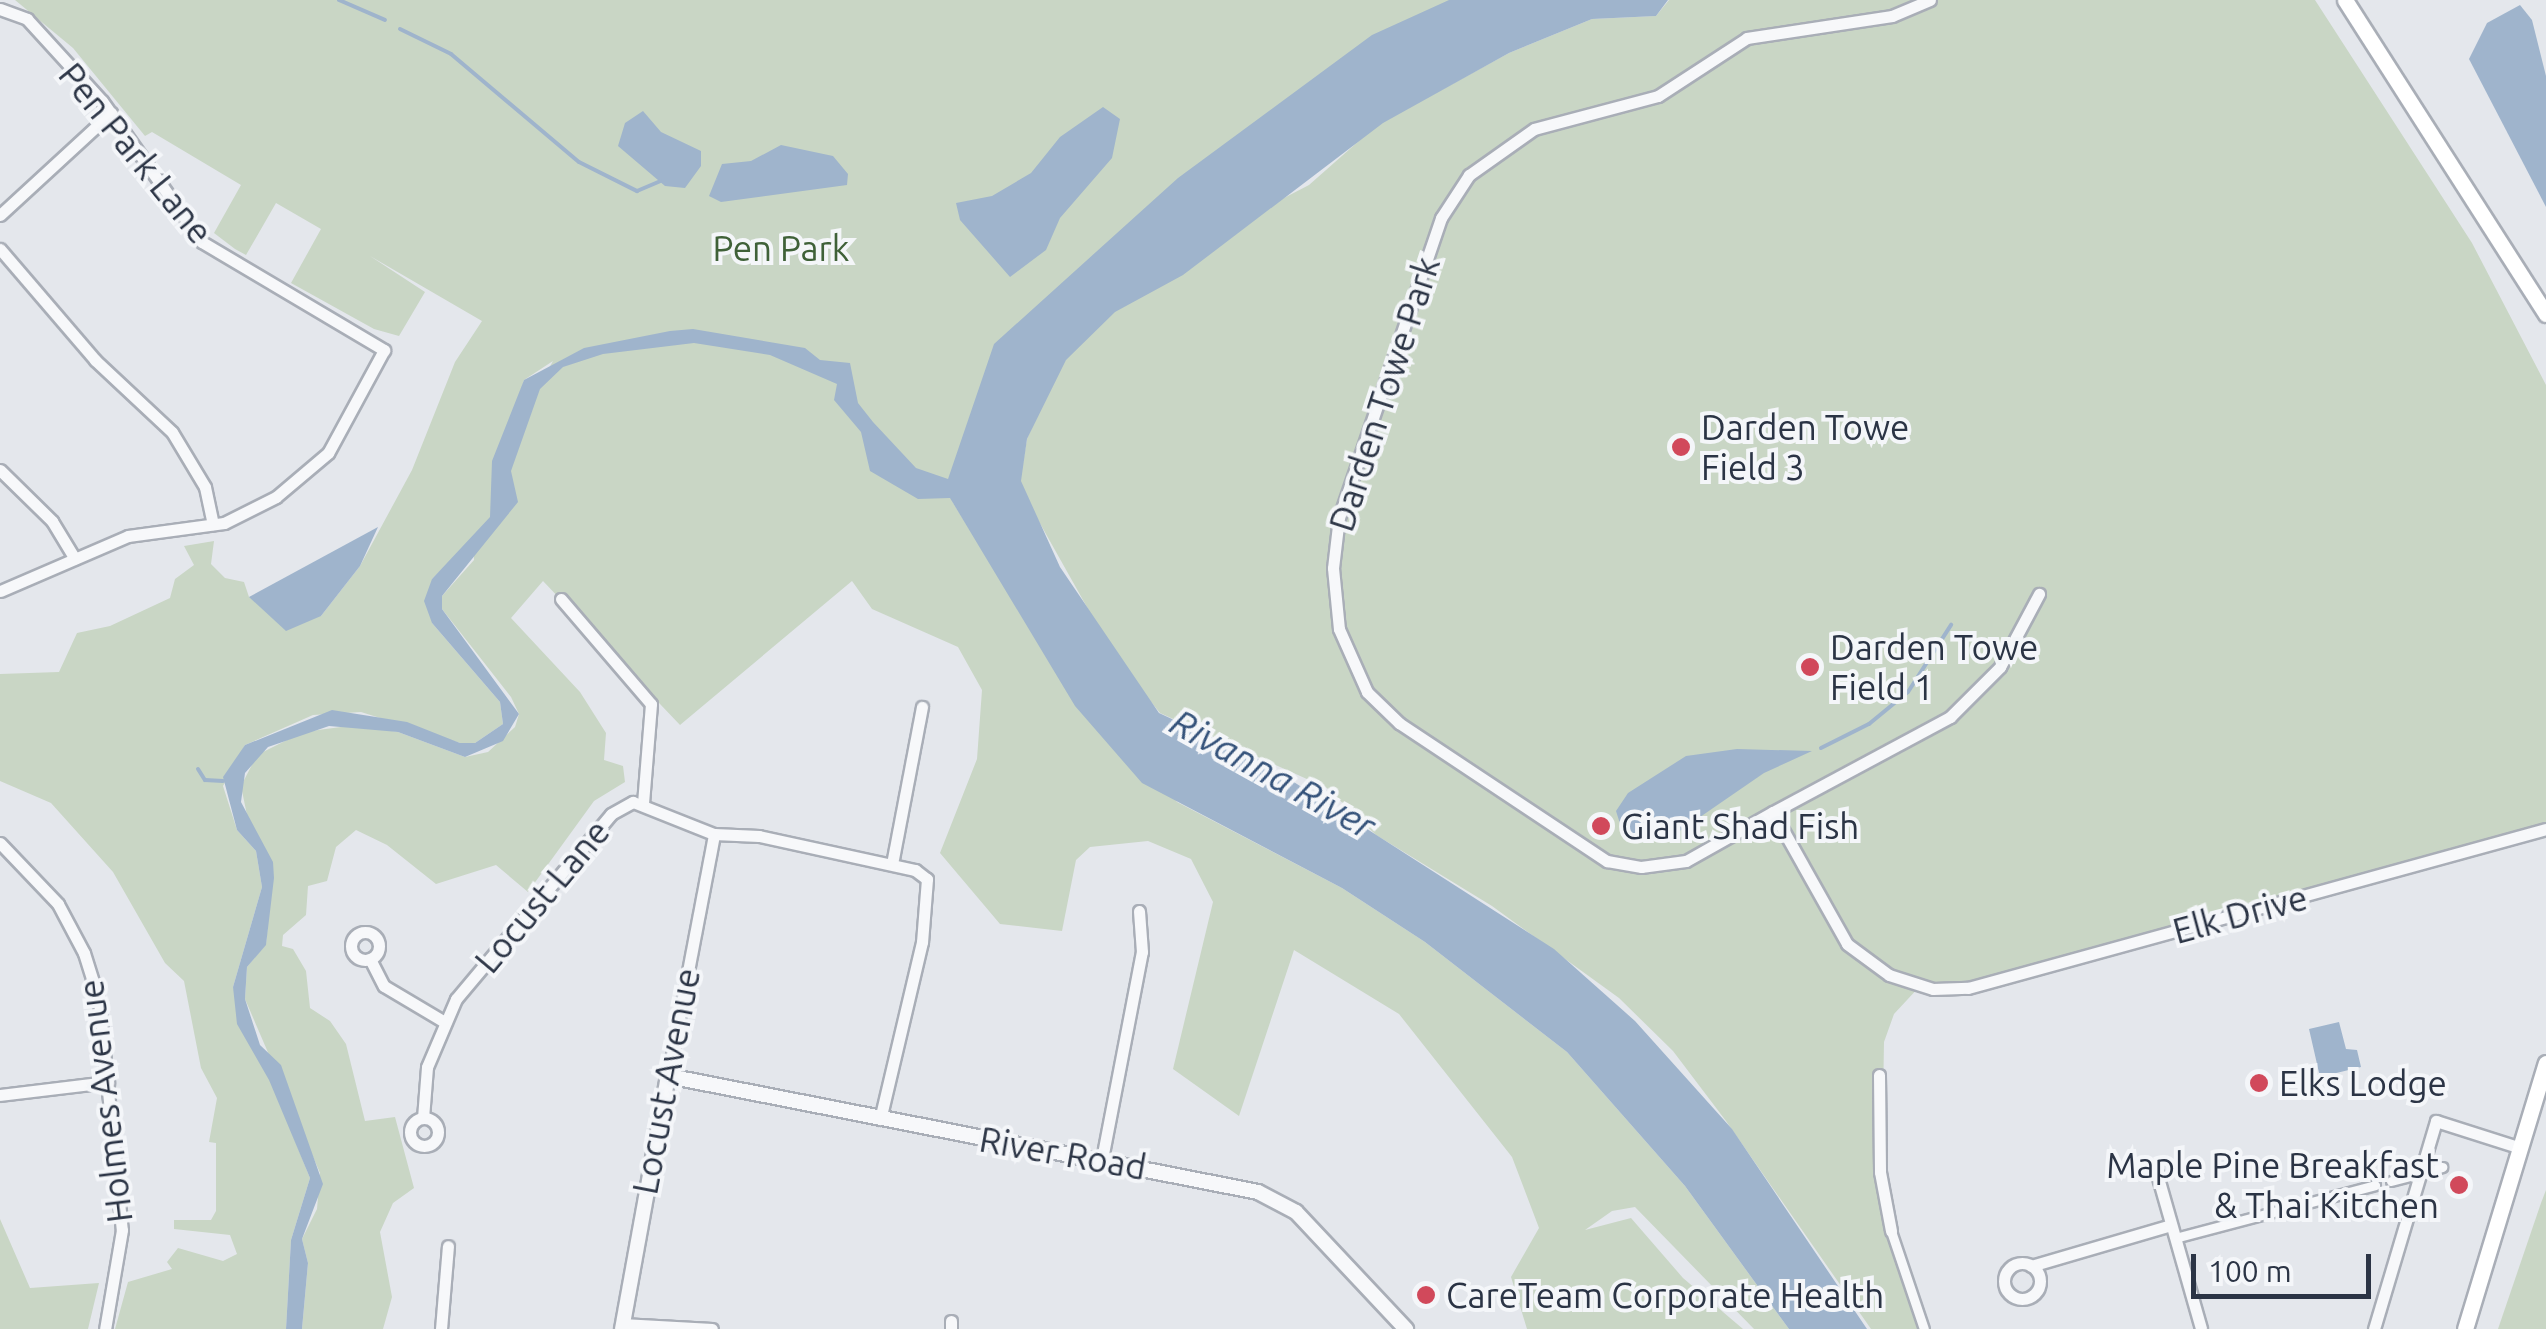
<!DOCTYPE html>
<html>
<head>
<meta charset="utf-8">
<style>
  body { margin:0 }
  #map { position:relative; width:2546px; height:1329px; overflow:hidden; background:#e4e7ec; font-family:Ubuntu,sans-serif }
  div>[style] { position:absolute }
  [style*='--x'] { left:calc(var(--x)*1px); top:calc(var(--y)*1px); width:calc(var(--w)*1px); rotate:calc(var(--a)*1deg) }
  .green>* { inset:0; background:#c9d6c5 }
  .water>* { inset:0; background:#9fb4cc }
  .stream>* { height:4px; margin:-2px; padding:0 2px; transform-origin:2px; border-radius:2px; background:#9fb4cc }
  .roads { filter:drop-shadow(2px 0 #a9aeb7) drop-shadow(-2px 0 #a9aeb7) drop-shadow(0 2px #a9aeb7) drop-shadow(0 -2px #a9aeb7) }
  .pedestrian>* { height:9px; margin:-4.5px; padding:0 4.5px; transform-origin:4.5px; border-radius:4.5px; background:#f7f8fa }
  .minor>* { height:11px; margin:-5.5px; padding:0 5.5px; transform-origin:5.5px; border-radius:5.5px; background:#f7f8fa }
  .minor>.ring { margin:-5.5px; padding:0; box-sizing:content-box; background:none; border:11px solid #f7f8fa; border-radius:50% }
  .tertiary>* { height:14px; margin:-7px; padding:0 7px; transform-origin:7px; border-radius:7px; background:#f7f8fa }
  .secondary>* { height:15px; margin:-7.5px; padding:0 7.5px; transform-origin:7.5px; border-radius:7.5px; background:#fff }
  .dots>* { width:28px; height:28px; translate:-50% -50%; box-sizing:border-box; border:5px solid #f4f6f9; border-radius:50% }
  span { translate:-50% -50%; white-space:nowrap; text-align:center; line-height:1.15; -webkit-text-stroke:8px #f4f6f9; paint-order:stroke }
  .street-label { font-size:35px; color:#2b3445 }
  .park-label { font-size:35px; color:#3f6138 }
  .poi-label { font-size:35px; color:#2b3445 }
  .left { translate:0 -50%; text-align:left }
  .right { translate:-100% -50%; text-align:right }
  .water-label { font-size:38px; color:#34527a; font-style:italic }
  .scale { position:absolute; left:2191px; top:1254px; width:180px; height:45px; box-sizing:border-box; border:5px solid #2b3445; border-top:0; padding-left:12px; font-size:30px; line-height:35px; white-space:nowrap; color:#2b3445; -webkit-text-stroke:8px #f4f6f9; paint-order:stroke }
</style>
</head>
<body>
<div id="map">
  <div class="green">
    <i style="clip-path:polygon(evenodd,15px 0,1533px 0,1012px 343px,952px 501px,986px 556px,1177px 802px,1342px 888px,1425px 942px,1567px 1052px,1685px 1186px,1789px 1329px,1754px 1329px,1635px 1207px,1612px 1211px,1585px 1230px,1631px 1218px,1683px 1278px,1743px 1329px,1527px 1329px,1511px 1277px,1539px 1228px,1512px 1157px,1399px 1014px,1294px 950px,1239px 1116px,1173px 1069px,1213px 902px,1191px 859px,1148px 841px,1090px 847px,1076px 860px,1062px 931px,1000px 924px,940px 853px,977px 759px,982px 690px,958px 647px,872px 609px,852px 581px,680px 725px,543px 581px,511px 618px,580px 692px,606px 733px,604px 760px,623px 766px,625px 782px,594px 801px,528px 892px,496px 865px,436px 884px,387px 845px,356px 830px,336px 847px,327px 881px,308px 886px,306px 915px,283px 935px,282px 946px,293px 949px,306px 971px,310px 1008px,330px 1021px,346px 1044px,365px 1121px,395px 1117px,414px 1188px,393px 1203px,380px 1232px,392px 1297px,383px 1329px,302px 1329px,308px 1263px,302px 1239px,317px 1209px,320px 1173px,245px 999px,247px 967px,266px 944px,268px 924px,266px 850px,248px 820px,241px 786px,257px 755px,303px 732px,356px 725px,398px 732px,465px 757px,488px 752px,515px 727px,519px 714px,511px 697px,442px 609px,442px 596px,474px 560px,473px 539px,432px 579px,432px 623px,500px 702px,503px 724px,475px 743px,460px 743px,361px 712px,313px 715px,245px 745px,223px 786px,237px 830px,256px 851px,262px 887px,233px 987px,310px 1178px,291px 1240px,286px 1329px,115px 1329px,128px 1282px,172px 1269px,167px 1262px,178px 1248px,223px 1261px,237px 1254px,230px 1235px,174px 1229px,174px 1220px,211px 1220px,216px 1211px,216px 1143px,209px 1142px,217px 1098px,201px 1068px,184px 981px,165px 963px,113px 872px,51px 803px,0 781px,0 674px,59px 672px,77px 633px,110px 626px,170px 598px,175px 579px,194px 565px,184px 546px,214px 541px,211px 564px,225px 578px,244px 582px,249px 597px,321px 616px,360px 566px,412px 470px,455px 362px,482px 321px,370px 256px,425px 292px,399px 336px,374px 329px,291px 283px,321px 229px,276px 203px,246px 255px,235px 249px,214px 233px,241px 185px,152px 132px,145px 136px,73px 48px,15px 0,553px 361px,505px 445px,524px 380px,553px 361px)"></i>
    <i style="clip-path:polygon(1669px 0,2315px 0,2472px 243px,2546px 385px,2546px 832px,1977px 988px,1920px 986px,1894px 1014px,1884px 1042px,1882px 1161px,1889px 1211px,1925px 1329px,1871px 1329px,1726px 1121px,1673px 1051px,1619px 998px,1492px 906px,1376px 835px,1327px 788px,1160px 713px,1115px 657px,1019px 486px,1027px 439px,1070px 339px,1249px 216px,1309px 185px,1377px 125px,1509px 53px,1592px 19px,1656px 16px)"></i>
    <i style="clip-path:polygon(2546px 1190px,2546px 1329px,2498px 1329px,2541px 1203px)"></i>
    <i style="clip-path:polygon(0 1219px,30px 1288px,99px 1283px,88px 1329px,0 1329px)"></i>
  </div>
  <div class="water">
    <i style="clip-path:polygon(1449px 0,1668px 0,1656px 16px,1592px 19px,1509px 53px,1383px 123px,1183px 275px,1115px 312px,1066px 360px,1027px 439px,1021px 481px,1060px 567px,1159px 713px,1258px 759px,1554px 949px,1635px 1021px,1732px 1129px,1867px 1329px,1789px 1329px,1685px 1186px,1567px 1052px,1425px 942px,1342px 888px,1142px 783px,1075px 706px,950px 498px,918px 499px,870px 471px,861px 432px,834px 400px,837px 384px,770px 355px,694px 343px,603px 354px,563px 367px,540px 389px,511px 471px,518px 502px,442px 596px,442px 609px,519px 714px,503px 741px,465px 757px,398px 732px,329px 726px,268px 747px,245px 773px,241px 802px,273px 862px,274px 878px,266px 945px,247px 967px,245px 999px,260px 1045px,281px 1065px,323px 1184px,302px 1239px,308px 1263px,302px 1329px,286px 1329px,291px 1240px,310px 1178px,269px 1080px,237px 1024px,233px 987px,262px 887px,256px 851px,237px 830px,223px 777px,245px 745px,332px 710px,407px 722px,460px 743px,475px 743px,503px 724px,500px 702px,432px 623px,424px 601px,432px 579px,490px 517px,492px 461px,524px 380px,584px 348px,670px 331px,693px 329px,805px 348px,820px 360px,850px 363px,858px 403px,873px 422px,916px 468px,948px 479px,994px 344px,1178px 178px,1372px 35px)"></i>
    <i style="clip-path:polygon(2520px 5px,2532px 20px,2546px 76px,2546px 207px,2469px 59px,2487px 23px)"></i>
    <i style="clip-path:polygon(1103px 107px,1120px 119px,1112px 158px,1060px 218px,1046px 250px,1010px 277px,960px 220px,956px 203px,992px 196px,1031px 173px,1060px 137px)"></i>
    <i style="clip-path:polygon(643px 111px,661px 132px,701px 151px,701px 166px,685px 188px,665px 186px,618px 146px,625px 123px)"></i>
    <i style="clip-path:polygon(781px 145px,833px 156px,848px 174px,847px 185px,721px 202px,709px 196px,722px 164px,751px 161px)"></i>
    <i style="clip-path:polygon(378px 527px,360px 566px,321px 616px,286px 631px,249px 597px)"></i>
    <i style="clip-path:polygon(1737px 749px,1812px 751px,1764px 773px,1671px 837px,1636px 843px,1622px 830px,1616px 811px,1628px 793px,1686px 756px)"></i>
    <i style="clip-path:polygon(2339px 1022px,2346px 1049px,2357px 1050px,2361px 1067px,2320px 1077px,2309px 1029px)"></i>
  </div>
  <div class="stream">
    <i style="--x:339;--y:0;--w:50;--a:23.5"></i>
    <i style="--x:400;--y:29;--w:57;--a:26.1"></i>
    <i style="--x:451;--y:54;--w:167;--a:40.2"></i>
    <i style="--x:579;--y:162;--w:65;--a:26.6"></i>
    <i style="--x:637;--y:191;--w:25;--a:-23"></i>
    <i style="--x:1821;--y:748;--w:54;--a:-26.6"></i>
    <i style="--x:1869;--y:724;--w:50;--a:-39.4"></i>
    <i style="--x:1908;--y:692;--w:80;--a:-57.3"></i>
    <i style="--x:198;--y:769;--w:13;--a:58"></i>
    <i style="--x:205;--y:780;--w:18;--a:3"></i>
  </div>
  <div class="roads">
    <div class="pedestrian">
      <i style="--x:2429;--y:1171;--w:14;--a:-17"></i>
      <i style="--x:2391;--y:1181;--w:23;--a:-15"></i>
      <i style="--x:1891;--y:1231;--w:103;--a:71.4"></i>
      <i style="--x:2175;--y:1238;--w:207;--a:-14.8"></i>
    </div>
    <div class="minor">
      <i style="--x:1930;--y:0;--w:41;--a:157.2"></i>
      <i style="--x:1892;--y:16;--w:147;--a:171.4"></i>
      <i style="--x:1747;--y:38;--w:106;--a:146.9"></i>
      <i style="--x:1658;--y:96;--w:128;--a:165.1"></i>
      <i style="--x:1534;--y:129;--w:80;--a:144.7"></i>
      <i style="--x:1469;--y:175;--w:51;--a:123.1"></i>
      <i style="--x:1441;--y:218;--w:316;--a:108.8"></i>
      <i style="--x:1339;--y:517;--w:51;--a:96.7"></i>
      <i style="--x:1333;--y:568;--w:61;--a:84.4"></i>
      <i style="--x:1339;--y:629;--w:69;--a:66"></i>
      <i style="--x:1367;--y:692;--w:45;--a:44.1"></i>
      <i style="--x:1399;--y:723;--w:250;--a:33.6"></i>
      <i style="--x:1607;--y:861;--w:35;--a:10"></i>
      <i style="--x:1641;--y:867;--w:45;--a:-7.6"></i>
      <i style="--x:1686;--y:861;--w:100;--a:-29.4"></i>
      <i style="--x:1773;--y:812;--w:151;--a:60.7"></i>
      <i style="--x:1847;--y:944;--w:52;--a:36.4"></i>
      <i style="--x:1889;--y:975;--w:46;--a:17.7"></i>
      <i style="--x:1933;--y:989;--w:35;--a:-2"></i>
      <i style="--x:1968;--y:988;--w:599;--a:-15.38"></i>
      <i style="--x:0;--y:9;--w:29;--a:20"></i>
      <i style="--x:27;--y:19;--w:111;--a:47.6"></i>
      <i style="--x:102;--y:101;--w:173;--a:54.7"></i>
      <i style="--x:202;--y:242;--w:212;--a:30.7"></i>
      <i style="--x:384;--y:350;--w:117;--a:118.5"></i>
      <i style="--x:328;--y:453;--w:68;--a:139.8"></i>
      <i style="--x:276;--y:497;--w:58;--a:153.4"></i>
      <i style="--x:224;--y:523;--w:97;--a:172.3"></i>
      <i style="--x:128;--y:536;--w:139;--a:156.7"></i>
      <i style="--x:0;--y:215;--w:151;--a:-42.6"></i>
      <i style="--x:0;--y:249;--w:146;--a:49.4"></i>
      <i style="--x:95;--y:360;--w:105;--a:43.1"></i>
      <i style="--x:172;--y:432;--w:64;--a:59"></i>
      <i style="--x:205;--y:487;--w:38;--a:78"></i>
      <i style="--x:0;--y:470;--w:73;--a:44.4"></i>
      <i style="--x:52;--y:521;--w:44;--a:58.8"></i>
      <i style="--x:561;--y:599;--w:138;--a:49.4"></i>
      <i style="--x:651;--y:704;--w:99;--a:94.6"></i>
      <i style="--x:1773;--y:812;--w:201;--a:-28.2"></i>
      <i style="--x:1950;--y:717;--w:71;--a:-45"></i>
      <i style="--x:2000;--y:667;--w:83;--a:-61.9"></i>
      <i style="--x:0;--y:843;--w:84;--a:46.4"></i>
      <i style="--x:58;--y:904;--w:55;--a:62"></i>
      <i style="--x:84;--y:953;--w:50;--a:72.6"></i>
      <i style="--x:99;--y:1001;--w:230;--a:84.3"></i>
      <i style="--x:122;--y:1230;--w:100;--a:99.7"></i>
      <i style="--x:892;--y:864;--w:160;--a:-79.2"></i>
      <i class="ring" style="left:351px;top:932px;width:17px;height:17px"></i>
      <i style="--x:370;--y:959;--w:30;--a:63"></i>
      <i style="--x:384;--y:986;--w:69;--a:30.7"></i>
      <i style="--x:1879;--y:1075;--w:97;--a:89.4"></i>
      <i style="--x:1880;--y:1172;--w:60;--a:79.4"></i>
      <i style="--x:668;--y:1076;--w:246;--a:-79.2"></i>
      <i style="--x:0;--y:1095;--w:109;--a:-6.9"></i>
      <i style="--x:423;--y:1118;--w:51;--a:-85.5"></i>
      <i style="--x:427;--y:1067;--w:74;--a:-66.9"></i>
      <i style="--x:456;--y:999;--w:241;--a:-50"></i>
      <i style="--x:611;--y:814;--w:25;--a:-29"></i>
      <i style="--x:633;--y:802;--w:87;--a:21.6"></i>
      <i style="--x:714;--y:834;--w:45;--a:2.5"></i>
      <i style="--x:759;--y:836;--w:160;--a:12.3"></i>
      <i style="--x:915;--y:870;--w:15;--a:37"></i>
      <i style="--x:927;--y:879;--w:63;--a:94.5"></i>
      <i style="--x:922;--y:942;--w:182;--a:103.3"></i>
      <i class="ring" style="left:410px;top:1118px;width:17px;height:17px"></i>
      <i style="--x:1102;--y:1159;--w:211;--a:-79.1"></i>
      <i style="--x:1142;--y:952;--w:41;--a:-94.2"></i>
      <i style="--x:2155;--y:1167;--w:168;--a:74.1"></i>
      <i class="ring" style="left:2004px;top:1263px;width:25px;height:25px"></i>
      <i style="--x:2031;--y:1266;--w:146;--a:-16.3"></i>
      <i style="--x:622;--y:1324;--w:90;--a:3.2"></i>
      <i style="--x:441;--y:1329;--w:83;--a:-85.2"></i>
      <i style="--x:951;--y:1329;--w:8;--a:-90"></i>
      <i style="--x:2374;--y:1329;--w:217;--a:-73.4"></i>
      <i style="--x:2436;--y:1121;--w:89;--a:17.6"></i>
    </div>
    <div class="tertiary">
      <i style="--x:622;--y:1329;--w:257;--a:-79.7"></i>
      <i style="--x:668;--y:1076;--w:601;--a:11.12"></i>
      <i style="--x:1258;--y:1192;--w:43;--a:27.8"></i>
      <i style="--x:1296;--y:1212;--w:161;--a:46.8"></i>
    </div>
    <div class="secondary">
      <i style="--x:2345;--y:0;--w:373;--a:57.4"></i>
      <i style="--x:2465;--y:1329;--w:278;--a:-73.1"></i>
    </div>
  </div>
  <div class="dots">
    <i style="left:1681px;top:447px;background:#d1495b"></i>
    <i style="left:1810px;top:667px;background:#d1495b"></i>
    <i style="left:1601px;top:826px;background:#d1495b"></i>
    <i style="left:2259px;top:1083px;background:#d1495b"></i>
    <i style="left:2459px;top:1185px;background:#d1495b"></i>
    <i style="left:1426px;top:1295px;background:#d1495b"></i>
  </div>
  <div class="street-label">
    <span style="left:136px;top:153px;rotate:51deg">Pen Park Lane</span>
    <span style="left:1384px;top:394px;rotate:-72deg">Darden Towe Park</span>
    <span style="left:542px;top:896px;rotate:-50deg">Locust Lane</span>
    <span style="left:2240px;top:914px;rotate:-15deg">Elk Drive</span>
    <span style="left:666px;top:1081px;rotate:-79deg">Locust Avenue</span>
    <span style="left:105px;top:1101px;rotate:-97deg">Holmes Avenue</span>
    <span style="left:1063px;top:1153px;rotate:10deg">River Road</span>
  </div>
  <div class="park-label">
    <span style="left:781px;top:248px">Pen Park</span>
  </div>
  <div class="poi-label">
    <span class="left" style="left:1701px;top:447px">Darden Towe<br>Field 3</span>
    <span class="left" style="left:1830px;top:667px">Darden Towe<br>Field 1</span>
    <span class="left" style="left:1621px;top:826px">Giant Shad Fish</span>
    <span class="left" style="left:2279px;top:1083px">Elks Lodge</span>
    <span class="right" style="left:2439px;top:1185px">Maple Pine Breakfast<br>&amp; Thai Kitchen</span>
    <span class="left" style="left:1446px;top:1295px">CareTeam Corporate Health</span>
  </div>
  <div class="water-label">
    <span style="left:1273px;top:774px;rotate:29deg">Rivanna River</span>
  </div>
  <div class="scale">100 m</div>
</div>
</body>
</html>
